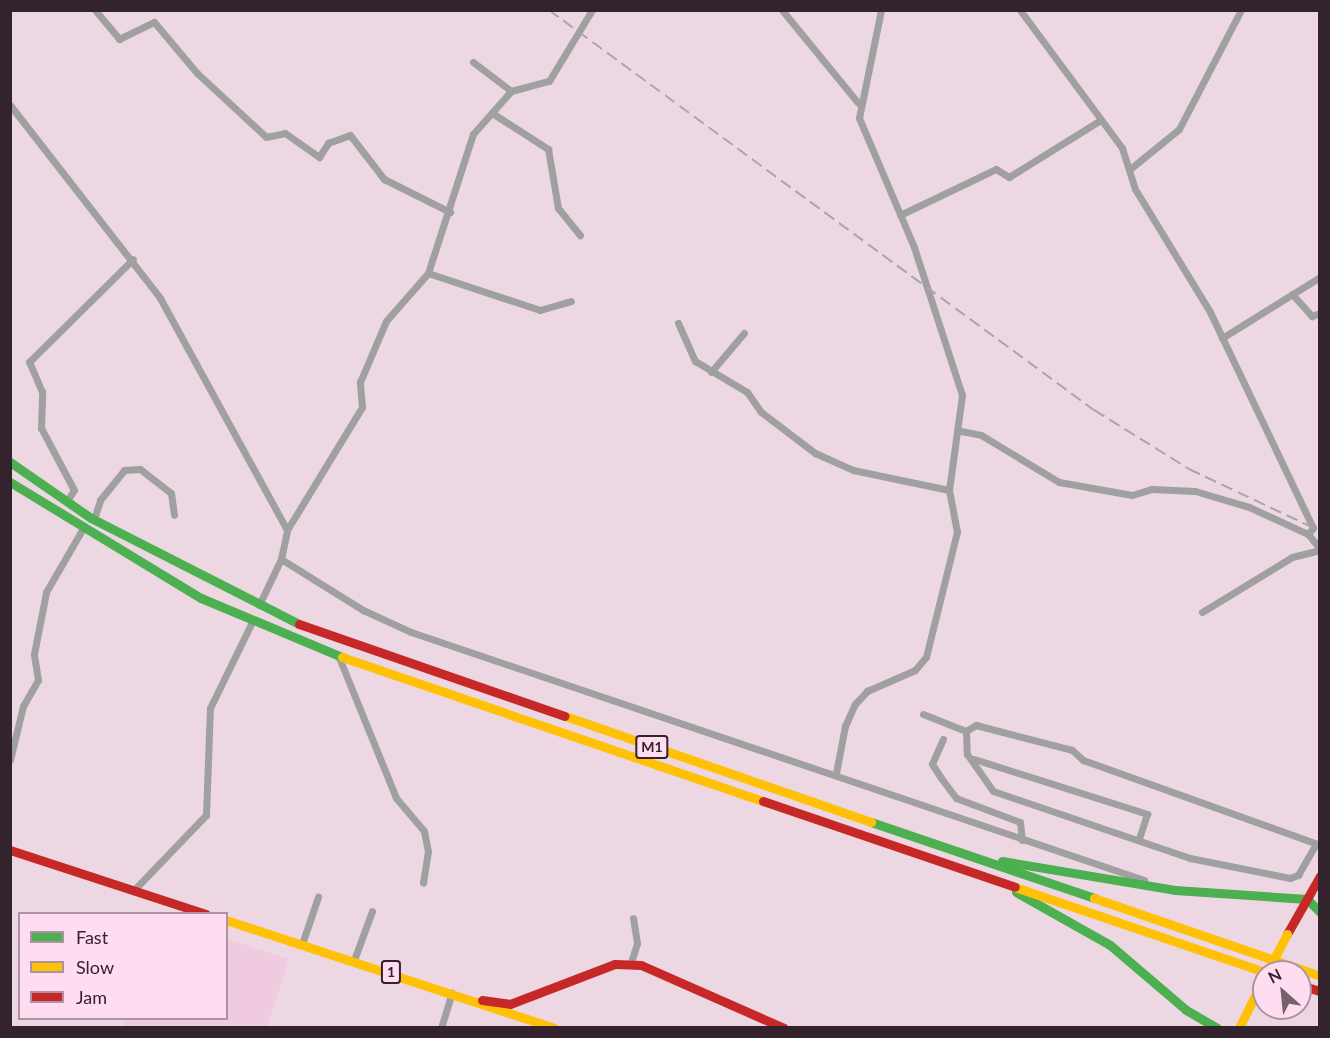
<!DOCTYPE html>
<html>
<head>
<meta charset="utf-8">
<style>
  body { margin:0 }
  #map { position:relative; width:1330px; height:1038px; overflow:hidden; background:#edd7e3; font-family:Lato,sans-serif }
  div>[style] { position:absolute }
  [style*='--x'] { left:calc(var(--x)*1px); top:calc(var(--y)*1px); width:calc(var(--w)*1px); rotate:calc(var(--a)*1deg) }
  .built>* { inset:0; background:#f0cbe0 }
  .street>* { height:7px; margin:-3.5px; padding:0 3.5px; transform-origin:3.5px; border-radius:3.5px; background:#a0a0a0 }
  .fast>* { height:9px; margin:-4.5px; padding:0 4.5px; transform-origin:4.5px; border-radius:4.5px; background:#4caf50 }
  .slow>* { height:9px; margin:-4.5px; padding:0 4.5px; transform-origin:4.5px; border-radius:4.5px; background:#ffc107 }
  .jam>* { height:9px; margin:-4.5px; padding:0 4.5px; transform-origin:4.5px; border-radius:4.5px; background:#c62828 }
  .rail>* { height:1.5px; margin-top:-0.75px; transform-origin:0; background:repeating-linear-gradient(90deg,#aba3a8 0 12px,transparent 0 18px) }
  .slow-bridge>* { height:9px; margin:-4.5px; padding:0 4.5px; transform-origin:4.5px; border-radius:4.5px; background:#ffc107 }
  span { translate:-50% -50%; white-space:nowrap; text-align:center; line-height:1.15; -webkit-text-stroke:6px #ffddf0; paint-order:stroke }
  .shield-label span { padding:2px 4px; background:#ffddf0; border:2px solid; border-radius:4px; -webkit-text-stroke-width:0 }
  .shield-label { font-size:14px; color:#32232c; font-weight:700 }
  .frame { position:absolute; inset:0; border:12px solid #32232c; pointer-events:none }
  .legend { position:absolute; left:18px; top:912px; width:210px; height:108px; box-sizing:border-box; background:#ffddf0; border:2px solid #ad93a2; margin:0; padding:8px 10px; list-style:none; font-size:18px; color:#32232c }
  .legend li { display:flex; align-items:center; gap:12px; height:30px }
  .legend b { width:30px; border:2px solid #ad93a2 }
  .north { position:absolute; left:1252px; top:960px; width:60px; height:60px; box-sizing:border-box; background:#ffddf0; border:2px solid #ad93a2; border-radius:50%; rotate:333deg; font-size:16px; font-weight:700; line-height:24px; text-align:center; color:#32232c }
  .north::after { content:''; display:block; margin:auto; width:21px; height:27px; background:#73626c; clip-path:polygon(50% 0,100% 100%,50% 72%,0 100%) }
</style>
</head>
<body>
<div id="map">
  <div class="built">
    <i style="clip-path:polygon(227px 939px,289px 959px,267px 1027px,125px 1027px,125px 1019px,226px 1018px)"></i>
  </div>
  <div class="street">
    <i style="--x:95;--y:10;--w:38;--a:50"></i>
    <i style="--x:119;--y:39;--w:39;--a:-26"></i>
    <i style="--x:154;--y:22;--w:67;--a:49.9"></i>
    <i style="--x:197;--y:73;--w:94;--a:42.8"></i>
    <i style="--x:266;--y:137;--w:19;--a:-12"></i>
    <i style="--x:285;--y:133;--w:42;--a:35.2"></i>
    <i style="--x:319;--y:157;--w:17;--a:-57"></i>
    <i style="--x:328;--y:143;--w:23;--a:-20"></i>
    <i style="--x:350;--y:135;--w:56;--a:52.3"></i>
    <i style="--x:384;--y:179;--w:74;--a:26.6"></i>
    <i style="--x:782;--y:10;--w:120;--a:50.7"></i>
    <i style="--x:1020;--y:10;--w:172;--a:53.5"></i>
    <i style="--x:1122;--y:148;--w:43;--a:72.4"></i>
    <i style="--x:1135;--y:189;--w:144;--a:58.6"></i>
    <i style="--x:1210;--y:312;--w:239;--a:64.5"></i>
    <i style="--x:1313;--y:528;--w:8;--a:130"></i>
    <i style="--x:1308;--y:534;--w:19;--a:51"></i>
    <i style="--x:473;--y:62;--w:48;--a:37.3"></i>
    <i style="--x:10;--y:105;--w:244;--a:52.1"></i>
    <i style="--x:160;--y:298;--w:264;--a:61.3"></i>
    <i style="--x:492;--y:113;--w:67;--a:32.7"></i>
    <i style="--x:548;--y:149;--w:60;--a:80.4"></i>
    <i style="--x:558;--y:208;--w:35;--a:51"></i>
    <i style="--x:1130;--y:169;--w:63;--a:-39.2"></i>
    <i style="--x:1179;--y:129;--w:134;--a:-62.5"></i>
    <i style="--x:900;--y:215;--w:106;--a:-25.6"></i>
    <i style="--x:996;--y:169;--w:15;--a:32"></i>
    <i style="--x:1009;--y:177;--w:106;--a:-31.9"></i>
    <i style="--x:428;--y:273;--w:118;--a:18.3"></i>
    <i style="--x:540;--y:310;--w:32;--a:-16"></i>
    <i style="--x:1292;--y:294;--w:30;--a:48"></i>
    <i style="--x:1312;--y:316;--w:9;--a:-21"></i>
    <i style="--x:678;--y:323;--w:42;--a:65.9"></i>
    <i style="--x:695;--y:361;--w:61;--a:30.8"></i>
    <i style="--x:747;--y:392;--w:24;--a:55"></i>
    <i style="--x:761;--y:412;--w:68;--a:37.2"></i>
    <i style="--x:815;--y:453;--w:42;--a:24.1"></i>
    <i style="--x:853;--y:470;--w:98;--a:11.8"></i>
    <i style="--x:1222;--y:338;--w:115;--a:-31.9"></i>
    <i style="--x:711;--y:372;--w:51;--a:-49.8"></i>
    <i style="--x:961;--y:431;--w:20;--a:11"></i>
    <i style="--x:981;--y:435;--w:91;--a:31.1"></i>
    <i style="--x:1059;--y:482;--w:74;--a:10.1"></i>
    <i style="--x:1132;--y:495;--w:21;--a:-17"></i>
    <i style="--x:1152;--y:489;--w:43;--a:2.7"></i>
    <i style="--x:1195;--y:491;--w:56;--a:16.5"></i>
    <i style="--x:1249;--y:507;--w:65;--a:24.6"></i>
    <i style="--x:67;--y:501;--w:13;--a:-58"></i>
    <i style="--x:74;--y:490;--w:70;--a:-118"></i>
    <i style="--x:41;--y:428;--w:36;--a:-88"></i>
    <i style="--x:42;--y:392;--w:33;--a:-113"></i>
    <i style="--x:29;--y:362;--w:146;--a:-44.7"></i>
    <i style="--x:94;--y:519;--w:20;--a:-72"></i>
    <i style="--x:100;--y:500;--w:38;--a:-51"></i>
    <i style="--x:124;--y:470;--w:16;--a:-4"></i>
    <i style="--x:140;--y:469;--w:39;--a:38"></i>
    <i style="--x:171;--y:493;--w:22;--a:82"></i>
    <i style="--x:281;--y:559;--w:97;--a:31.9"></i>
    <i style="--x:363;--y:610;--w:53;--a:24.6"></i>
    <i style="--x:411;--y:632;--w:774;--a:18.69"></i>
    <i style="--x:259;--y:605;--w:51;--a:-64.4"></i>
    <i style="--x:281;--y:559;--w:30;--a:-78"></i>
    <i style="--x:287;--y:530;--w:144;--a:-58.6"></i>
    <i style="--x:362;--y:407;--w:25;--a:-95"></i>
    <i style="--x:360;--y:382;--w:66;--a:-66.9"></i>
    <i style="--x:386;--y:321;--w:64;--a:-48.8"></i>
    <i style="--x:428;--y:273;--w:146;--a:-72.1"></i>
    <i style="--x:473;--y:134;--w:57;--a:-48.5"></i>
    <i style="--x:511;--y:91;--w:39;--a:-15"></i>
    <i style="--x:549;--y:81;--w:83;--a:-58.8"></i>
    <i style="--x:1202;--y:612;--w:105;--a:-31.4"></i>
    <i style="--x:1292;--y:557;--w:29;--a:-14"></i>
    <i style="--x:338;--y:655;--w:154;--a:67.9"></i>
    <i style="--x:396;--y:798;--w:43;--a:49.7"></i>
    <i style="--x:424;--y:831;--w:20;--a:79"></i>
    <i style="--x:428;--y:851;--w:32;--a:99"></i>
    <i style="--x:923;--y:714;--w:46;--a:21.6"></i>
    <i style="--x:966;--y:731;--w:23;--a:88"></i>
    <i style="--x:967;--y:754;--w:45;--a:54.9"></i>
    <i style="--x:993;--y:791;--w:208;--a:18.8"></i>
    <i style="--x:1190;--y:858;--w:102;--a:11.3"></i>
    <i style="--x:1290;--y:878;--w:9;--a:-21"></i>
    <i style="--x:1298;--y:875;--w:36;--a:-60"></i>
    <i style="--x:966;--y:731;--w:12;--a:-31"></i>
    <i style="--x:976;--y:725;--w:99;--a:14.6"></i>
    <i style="--x:1072;--y:750;--w:15;--a:42"></i>
    <i style="--x:1083;--y:760;--w:252;--a:19.7"></i>
    <i style="--x:943;--y:739;--w:27;--a:114"></i>
    <i style="--x:932;--y:764;--w:17;--a:57"></i>
    <i style="--x:941;--y:778;--w:25;--a:53"></i>
    <i style="--x:956;--y:798;--w:68;--a:20.6"></i>
    <i style="--x:1020;--y:822;--w:18;--a:84"></i>
    <i style="--x:974;--y:759;--w:182;--a:17.6"></i>
    <i style="--x:1147;--y:814;--w:25;--a:108"></i>
    <i style="--x:10;--y:760;--w:56;--a:-76.5"></i>
    <i style="--x:23;--y:706;--w:30;--a:-60"></i>
    <i style="--x:38;--y:680;--w:26;--a:-99"></i>
    <i style="--x:34;--y:654;--w:63;--a:-79"></i>
    <i style="--x:46;--y:592;--w:72;--a:-59.9"></i>
    <i style="--x:836;--y:773;--w:48;--a:-79.2"></i>
    <i style="--x:845;--y:726;--w:24;--a:-66"></i>
    <i style="--x:855;--y:704;--w:18;--a:-47"></i>
    <i style="--x:867;--y:691;--w:52;--a:-23.6"></i>
    <i style="--x:915;--y:670;--w:17;--a:-50"></i>
    <i style="--x:926;--y:657;--w:129;--a:-76.1"></i>
    <i style="--x:957;--y:532;--w:43;--a:-100.8"></i>
    <i style="--x:949;--y:490;--w:96;--a:-82.2"></i>
    <i style="--x:962;--y:395;--w:156;--a:-108"></i>
    <i style="--x:914;--y:247;--w:140;--a:-113.1"></i>
    <i style="--x:859;--y:118;--w:110;--a:-78.5"></i>
    <i style="--x:133;--y:891;--w:105;--a:-46.2"></i>
    <i style="--x:206;--y:815;--w:107;--a:-87.9"></i>
    <i style="--x:210;--y:708;--w:98;--a:-64"></i>
    <i style="--x:302;--y:944;--w:50;--a:-71.2"></i>
    <i style="--x:354;--y:960;--w:52;--a:-69.8"></i>
    <i style="--x:630;--y:965;--w:23;--a:-72"></i>
    <i style="--x:637;--y:943;--w:25;--a:-99"></i>
    <i style="--x:441;--y:1028;--w:37;--a:-73"></i>
  </div>
  <div class="fast">
    <i style="--x:10;--y:462;--w:98;--a:34.7"></i>
    <i style="--x:91;--y:518;--w:233;--a:27"></i>
    <i style="--x:10;--y:482;--w:223;--a:31.3"></i>
    <i style="--x:201;--y:598;--w:153;--a:22.7"></i>
    <i style="--x:871;--y:822;--w:236;--a:18.8"></i>
    <i style="--x:1002;--y:861;--w:175;--a:9.5"></i>
    <i style="--x:1175;--y:890;--w:132;--a:3.9"></i>
    <i style="--x:1307;--y:899;--w:18;--a:45"></i>
    <i style="--x:1016;--y:892;--w:108;--a:29.4"></i>
    <i style="--x:1110;--y:945;--w:100;--a:40.5"></i>
    <i style="--x:1186;--y:1010;--w:36;--a:30"></i>
  </div>
  <div class="slow">
    <i style="--x:342;--y:657;--w:445;--a:18.9"></i>
    <i style="--x:565;--y:716;--w:324;--a:19.1"></i>
    <i style="--x:1015;--y:887;--w:263;--a:18.8"></i>
    <i style="--x:1094;--y:898;--w:239;--a:19"></i>
    <i style="--x:226;--y:920;--w:345;--a:18.2"></i>
    <i style="--x:1239;--y:1028;--w:57;--a:-63.9"></i>
  </div>
  <div class="jam">
    <i style="--x:299;--y:624;--w:281;--a:19.1"></i>
    <i style="--x:763;--y:801;--w:266;--a:18.8"></i>
    <i style="--x:10;--y:850;--w:206;--a:18.1"></i>
    <i style="--x:1287;--y:934;--w:67;--a:-60.4"></i>
    <i style="--x:1300;--y:985;--w:21;--a:17"></i>
    <i style="--x:482;--y:1000;--w:28;--a:8"></i>
    <i style="--x:510;--y:1004;--w:112;--a:-20.9"></i>
    <i style="--x:615;--y:964;--w:26;--a:2"></i>
    <i style="--x:641;--y:965;--w:156;--a:23.8"></i>
  </div>
  <div class="rail">
    <i style="--x:549;--y:10;--w:676;--a:36.28"></i>
    <i style="--x:1094;--y:410;--w:112;--a:31.8"></i>
    <i style="--x:1189;--y:469;--w:145;--a:25.3"></i>
  </div>
  <div class="slow-bridge">
    <i style="--x:1267;--y:972;--w:43;--a:-62.2"></i>
  </div>
  <div class="shield-label">
    <span style="left:652px;top:747px">M1</span>
    <span style="left:391px;top:972px">1</span>
  </div>
  <div class="frame"></div>
  <ul class="legend">
  <li><b style="height:8px;background:#4caf50"></b>Fast</li>
  <li><b style="height:8px;background:#ffc107"></b>Slow</li>
  <li><b style="height:8px;background:#c62828"></b>Jam</li>
  </ul>
  <div class="north">N</div>
</div>
</body>
</html>
